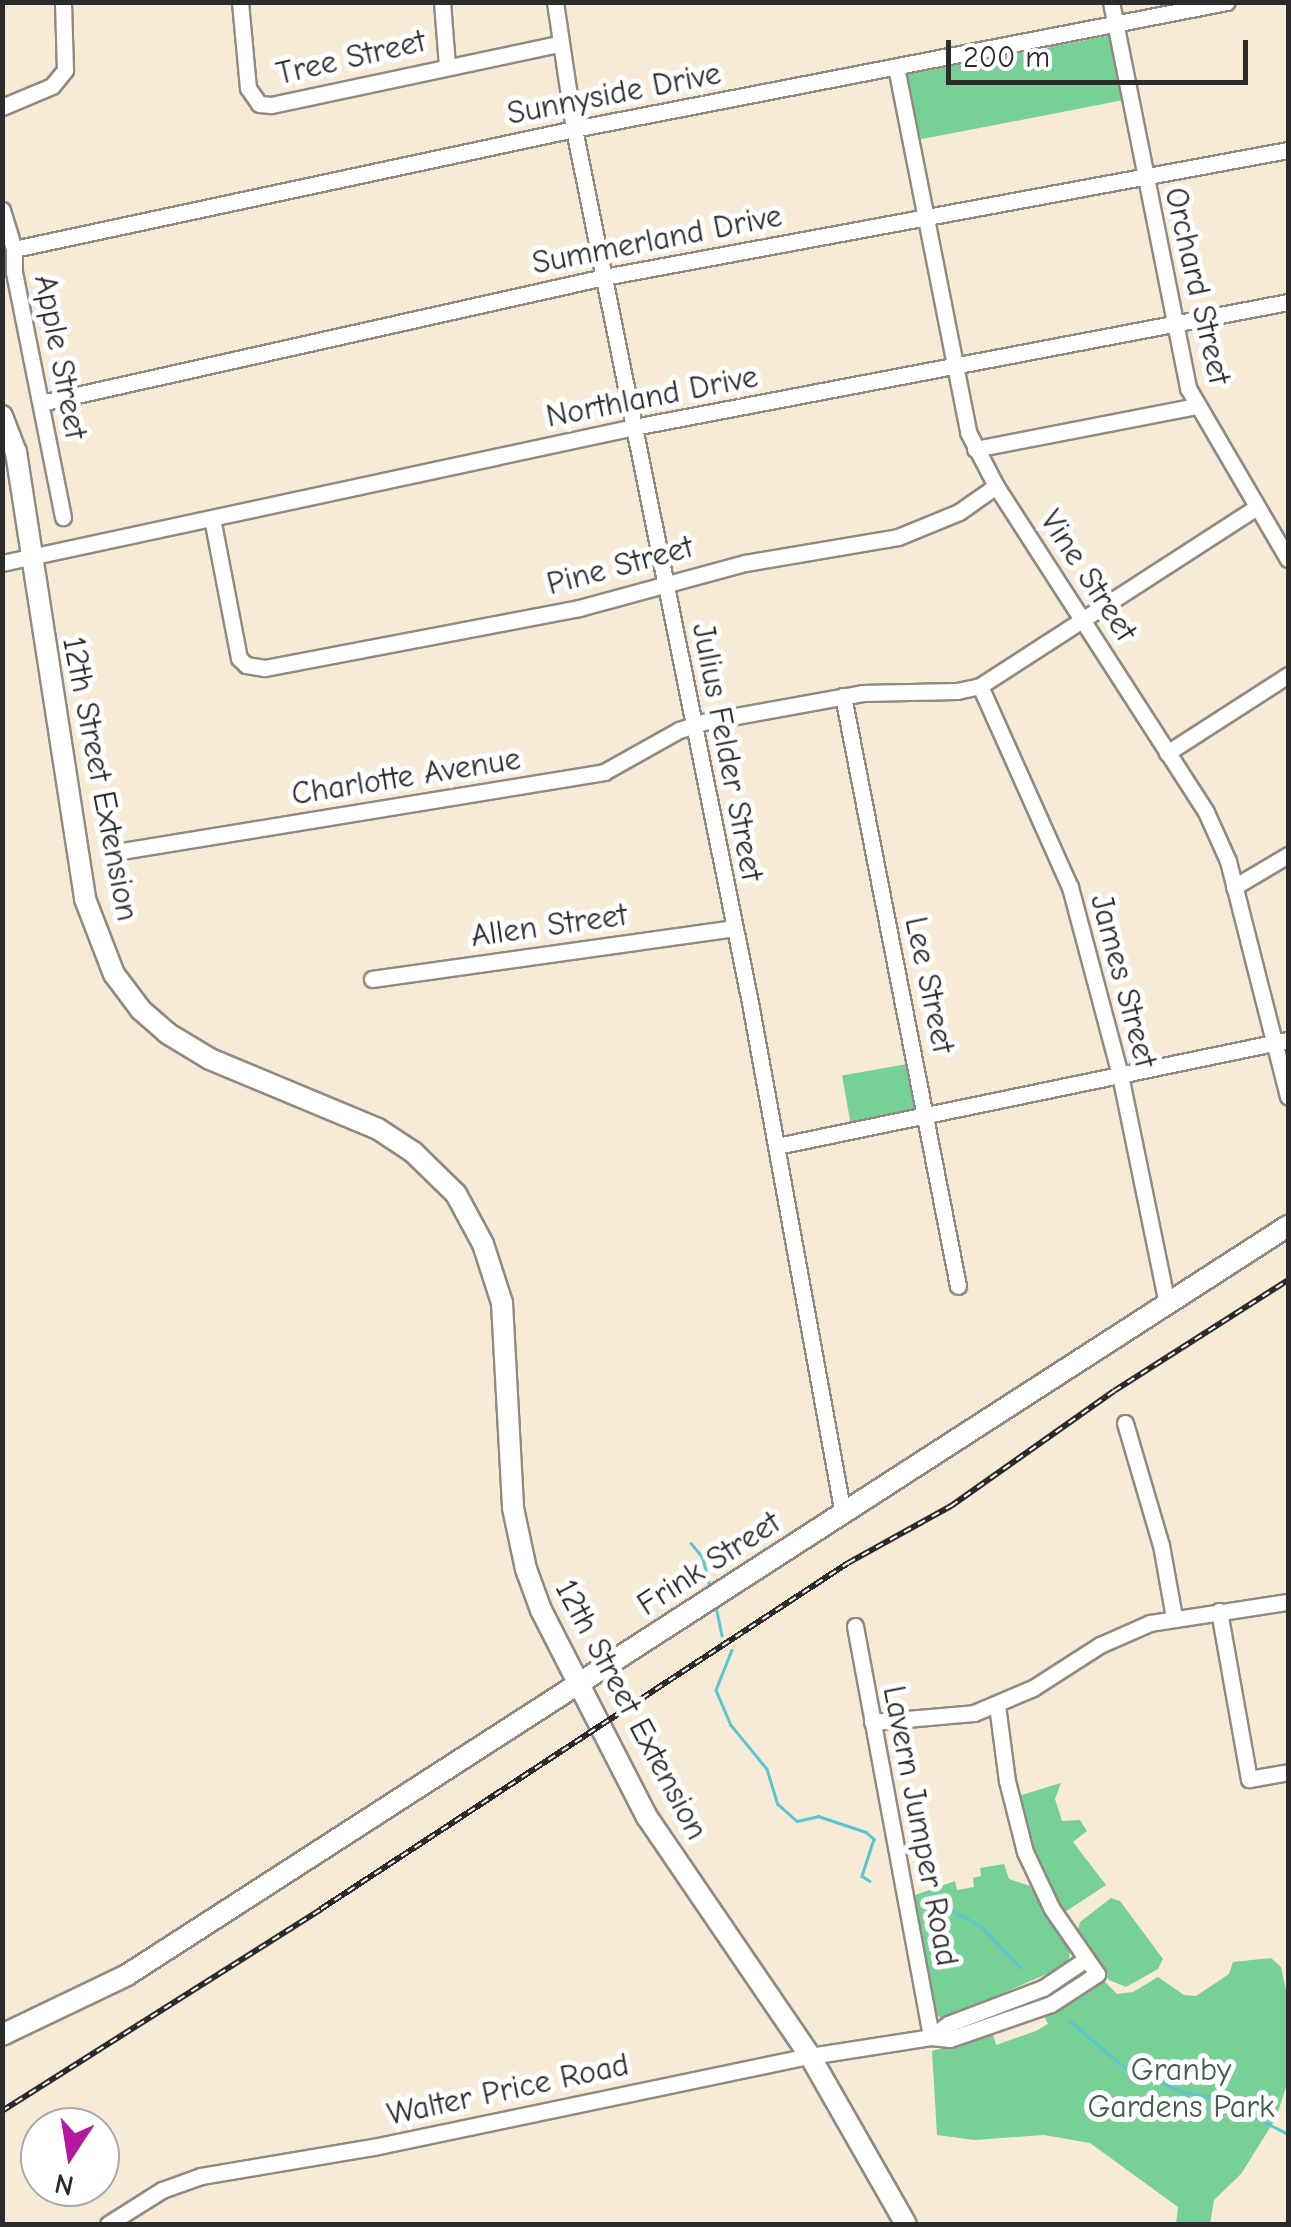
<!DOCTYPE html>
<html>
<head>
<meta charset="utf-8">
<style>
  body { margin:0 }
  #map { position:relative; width:1291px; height:2227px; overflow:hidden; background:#f7ead6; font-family:"Comic Neue",sans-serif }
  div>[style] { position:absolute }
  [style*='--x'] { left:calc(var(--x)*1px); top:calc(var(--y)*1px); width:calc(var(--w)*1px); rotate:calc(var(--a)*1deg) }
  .green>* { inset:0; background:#77d095; transform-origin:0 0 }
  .stream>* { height:2.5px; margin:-1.25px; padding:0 1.25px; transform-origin:1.25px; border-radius:1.25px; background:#5ac6d3 }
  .roads { filter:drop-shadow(2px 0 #918a80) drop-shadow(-2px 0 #918a80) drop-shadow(0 2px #918a80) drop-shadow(0 -2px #918a80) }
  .minor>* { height:15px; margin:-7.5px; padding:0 7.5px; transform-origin:7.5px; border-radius:7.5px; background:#fff }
  .major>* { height:20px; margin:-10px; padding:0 10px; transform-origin:10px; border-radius:10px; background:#fff }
  .rail>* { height:6px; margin-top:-3px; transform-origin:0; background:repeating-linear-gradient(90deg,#fff 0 8px,#2b2b2b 0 16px); box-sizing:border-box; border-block:2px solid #2b2b2b }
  span { translate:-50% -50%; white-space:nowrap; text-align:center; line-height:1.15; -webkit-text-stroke:10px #fff; paint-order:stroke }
  .street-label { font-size:32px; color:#2b2b2b }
  .park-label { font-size:32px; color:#425d4b }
  .frame { position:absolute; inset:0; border:5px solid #2b2b2b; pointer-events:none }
  .north { position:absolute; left:20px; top:2107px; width:100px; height:100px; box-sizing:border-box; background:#fff; border:2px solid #aaa; border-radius:50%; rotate:192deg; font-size:28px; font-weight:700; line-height:40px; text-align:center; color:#2b2b2b }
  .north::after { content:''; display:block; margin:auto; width:35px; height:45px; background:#b5179e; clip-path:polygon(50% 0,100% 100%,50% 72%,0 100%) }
  .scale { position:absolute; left:946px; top:40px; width:302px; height:45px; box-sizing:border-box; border:5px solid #2b2b2b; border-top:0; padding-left:12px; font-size:30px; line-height:35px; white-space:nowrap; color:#2b2b2b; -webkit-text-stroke:8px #fff; paint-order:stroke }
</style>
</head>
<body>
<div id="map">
  <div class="green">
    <i style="left:1112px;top:35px;width:66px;height:214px;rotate:79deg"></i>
    <i style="left:913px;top:1063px;width:47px;height:72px;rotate:80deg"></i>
    <i style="clip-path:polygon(1061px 1783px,1055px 1799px,1062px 1821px,1080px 1820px,1087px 1831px,1073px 1842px,1106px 1885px,1065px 1912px,1036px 1863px,1018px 1796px)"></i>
    <i style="clip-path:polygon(1004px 1864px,1009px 1879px,1030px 1886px,1070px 1952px,1069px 1959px,1064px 1966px,943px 2020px,936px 2014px,915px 1895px,955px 1881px,957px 1890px,974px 1887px,973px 1878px,981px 1876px,980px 1868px)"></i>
    <i style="clip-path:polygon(1111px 1898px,1120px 1901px,1163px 1959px,1158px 1969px,1126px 1987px,1109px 1980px,1077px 1933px,1080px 1922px)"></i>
    <i style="clip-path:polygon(1271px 1958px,1281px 1967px,1286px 1990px,1288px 2081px,1276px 2118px,1241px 2174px,1214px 2200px,1210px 2224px,1176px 2224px,1178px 2207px,1090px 2143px,1044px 2135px,974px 2140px,937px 2135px,932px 2051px,993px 2034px,996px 2045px,1036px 2031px,1048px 2024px,1041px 2009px,1097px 1974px,1117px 1994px,1133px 1992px,1158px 1977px,1184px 1995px,1196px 1996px,1229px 1974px,1233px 1962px)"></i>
  </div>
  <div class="stream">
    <i style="--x:691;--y:1543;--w:19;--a:51"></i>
    <i style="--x:703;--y:1558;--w:32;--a:76"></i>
    <i style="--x:716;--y:1607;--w:29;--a:78"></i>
    <i style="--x:732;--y:1650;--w:43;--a:111.8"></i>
    <i style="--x:716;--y:1690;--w:38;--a:67"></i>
    <i style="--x:731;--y:1725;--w:57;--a:50.7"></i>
    <i style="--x:767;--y:1769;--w:37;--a:73"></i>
    <i style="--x:778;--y:1804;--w:25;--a:42"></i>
    <i style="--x:797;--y:1821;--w:22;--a:-13"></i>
    <i style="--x:818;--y:1816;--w:51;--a:18.4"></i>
    <i style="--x:866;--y:1832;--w:11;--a:41"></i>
    <i style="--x:874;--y:1839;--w:39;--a:108"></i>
    <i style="--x:862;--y:1876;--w:9;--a:32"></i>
    <i style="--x:925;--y:1905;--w:26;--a:11"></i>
    <i style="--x:951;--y:1910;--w:34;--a:28"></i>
    <i style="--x:981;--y:1926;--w:58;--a:46.4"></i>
    <i style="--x:1070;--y:2021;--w:71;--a:40.4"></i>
    <i style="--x:1124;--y:2067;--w:64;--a:23"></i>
    <i style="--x:1183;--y:2092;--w:36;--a:10"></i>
    <i style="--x:1218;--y:2098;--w:79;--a:27.2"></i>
  </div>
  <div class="roads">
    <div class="minor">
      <i style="--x:240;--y:2;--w:86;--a:84.7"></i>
      <i style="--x:248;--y:88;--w:19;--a:55"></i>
      <i style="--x:259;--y:104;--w:12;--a:5"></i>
      <i style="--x:271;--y:105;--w:294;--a:-12"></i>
      <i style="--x:442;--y:2;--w:63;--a:85.5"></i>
      <i style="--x:555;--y:2;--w:128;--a:81.5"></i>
      <i style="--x:574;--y:129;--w:897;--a:78.61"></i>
      <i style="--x:751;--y:1008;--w:514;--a:79.7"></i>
      <i style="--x:1111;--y:2;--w:394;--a:78.7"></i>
      <i style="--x:1188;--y:388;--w:198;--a:59.7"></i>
      <i style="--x:896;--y:67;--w:372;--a:78.8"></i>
      <i style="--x:968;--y:432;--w:61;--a:62.6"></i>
      <i style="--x:996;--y:486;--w:388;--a:57.2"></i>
      <i style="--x:1206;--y:812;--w:54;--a:65.8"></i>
      <i style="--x:1228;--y:861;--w:243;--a:75.7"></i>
      <i style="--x:2;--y:107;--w:54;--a:-22.8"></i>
      <i style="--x:52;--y:86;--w:21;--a:-51"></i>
      <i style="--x:65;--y:70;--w:68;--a:-91.7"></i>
      <i style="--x:2;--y:210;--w:41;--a:72.9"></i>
      <i style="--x:14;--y:249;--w:23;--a:90"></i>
      <i style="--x:14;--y:272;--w:250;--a:78.7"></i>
      <i style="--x:14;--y:249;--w:573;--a:-12.09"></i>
      <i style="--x:574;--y:129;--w:665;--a:-11.01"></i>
      <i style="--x:41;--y:403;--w:577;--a:-12.61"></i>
      <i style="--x:604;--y:277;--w:696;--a:-10.52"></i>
      <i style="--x:975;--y:449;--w:225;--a:-11"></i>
      <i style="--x:212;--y:518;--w:143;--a:79.1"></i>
      <i style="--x:239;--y:658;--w:10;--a:45"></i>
      <i style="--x:246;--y:665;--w:19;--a:9"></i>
      <i style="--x:265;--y:668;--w:320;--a:-10.8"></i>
      <i style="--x:579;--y:608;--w:172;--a:-15.2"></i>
      <i style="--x:745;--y:563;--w:155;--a:-9.6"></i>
      <i style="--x:898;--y:537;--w:66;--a:-22.3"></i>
      <i style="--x:959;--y:512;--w:45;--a:-35.1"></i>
      <i style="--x:2;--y:563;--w:646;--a:-12.14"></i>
      <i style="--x:634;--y:427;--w:666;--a:-10.82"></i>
      <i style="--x:980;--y:686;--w:220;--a:65.9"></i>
      <i style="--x:1070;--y:887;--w:195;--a:75.1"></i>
      <i style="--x:1120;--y:1075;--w:234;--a:78.4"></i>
      <i style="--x:843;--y:696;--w:601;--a:78.97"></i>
      <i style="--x:1167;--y:753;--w:144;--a:-32.8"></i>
      <i style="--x:116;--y:852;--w:495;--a:-9.3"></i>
      <i style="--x:604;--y:772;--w:86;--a:-29.2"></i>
      <i style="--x:679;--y:730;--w:25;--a:-18"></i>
      <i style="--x:703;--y:722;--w:162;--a:-10.3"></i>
      <i style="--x:862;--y:693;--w:95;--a:-1.2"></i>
      <i style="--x:957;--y:691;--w:24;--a:-12"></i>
      <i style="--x:980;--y:686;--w:330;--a:-32.9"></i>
      <i style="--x:1234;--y:887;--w:63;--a:-30.7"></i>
      <i style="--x:372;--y:979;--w:366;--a:-8"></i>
      <i style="--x:777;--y:1146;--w:522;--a:-11.72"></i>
      <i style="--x:1125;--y:1423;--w:127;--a:73.6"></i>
      <i style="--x:1161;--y:1545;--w:73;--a:79.8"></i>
      <i style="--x:1219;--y:1611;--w:171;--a:79.9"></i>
      <i style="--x:1249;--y:1779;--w:40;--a:-10"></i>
      <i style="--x:855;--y:1626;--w:418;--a:79.5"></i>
      <i style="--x:872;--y:1722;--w:102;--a:-5"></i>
      <i style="--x:974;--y:1713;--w:64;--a:-23"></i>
      <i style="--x:1033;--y:1688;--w:80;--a:-32.7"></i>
      <i style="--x:1100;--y:1645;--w:55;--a:-23.7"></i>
      <i style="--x:1150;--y:1623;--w:140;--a:-8.7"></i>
      <i style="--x:931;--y:2037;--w:21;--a:-37"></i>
      <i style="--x:948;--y:2024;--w:102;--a:-20.8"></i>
      <i style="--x:1043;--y:1988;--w:52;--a:-34"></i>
      <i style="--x:108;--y:2224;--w:64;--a:-32.2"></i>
      <i style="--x:162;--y:2190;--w:41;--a:-19.7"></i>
      <i style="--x:201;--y:2176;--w:174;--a:-9.6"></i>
      <i style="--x:373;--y:2147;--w:446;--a:-11.8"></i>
      <i style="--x:810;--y:2056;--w:122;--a:-8.9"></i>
      <i style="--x:931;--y:2037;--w:19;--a:6"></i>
      <i style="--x:950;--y:2039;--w:107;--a:-19.1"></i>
      <i style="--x:1051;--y:2004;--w:55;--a:-33.1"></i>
      <i style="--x:1097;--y:1974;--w:79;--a:-124.7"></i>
      <i style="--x:1052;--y:1909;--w:63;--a:-115.3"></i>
      <i style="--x:1025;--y:1852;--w:73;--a:-104.2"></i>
      <i style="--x:1007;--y:1781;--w:77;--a:-97.5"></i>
    </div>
    <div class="major">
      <i style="--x:2;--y:416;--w:39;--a:69"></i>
      <i style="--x:16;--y:452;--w:452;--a:81.2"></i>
      <i style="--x:85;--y:899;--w:80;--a:68.9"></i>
      <i style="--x:114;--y:974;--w:45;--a:53.1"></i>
      <i style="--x:141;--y:1010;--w:35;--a:41"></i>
      <i style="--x:167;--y:1033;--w:50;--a:31.2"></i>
      <i style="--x:210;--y:1059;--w:182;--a:22.6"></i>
      <i style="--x:378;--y:1129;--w:42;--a:33.3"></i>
      <i style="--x:413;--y:1152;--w:60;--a:44.3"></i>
      <i style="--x:456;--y:1194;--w:57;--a:61.6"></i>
      <i style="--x:483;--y:1244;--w:62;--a:72.1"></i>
      <i style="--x:502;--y:1303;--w:205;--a:86.9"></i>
      <i style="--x:513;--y:1508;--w:62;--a:78"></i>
      <i style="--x:526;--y:1569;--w:44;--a:69.9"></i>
      <i style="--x:541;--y:1610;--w:233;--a:62.9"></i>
      <i style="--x:647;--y:1817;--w:289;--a:55.7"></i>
      <i style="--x:810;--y:2056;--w:193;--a:60.3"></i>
      <i style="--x:2;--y:2035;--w:139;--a:-25.6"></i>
      <i style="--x:127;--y:1975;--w:1382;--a:-32.83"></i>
    </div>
  </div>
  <div class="rail">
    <i style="--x:2;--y:2111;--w:378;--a:-32.3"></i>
    <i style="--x:321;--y:1909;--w:630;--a:-33.29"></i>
    <i style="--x:848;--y:1563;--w:118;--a:-29"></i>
    <i style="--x:951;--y:1506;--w:199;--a:-35.2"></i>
    <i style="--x:1114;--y:1391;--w:206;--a:-32.5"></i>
  </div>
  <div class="street-label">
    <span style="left:351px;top:58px;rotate:-13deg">Tree Street</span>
    <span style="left:614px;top:94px;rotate:-11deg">Sunnyside Drive</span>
    <span style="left:657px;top:240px;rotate:-11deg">Summerland Drive</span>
    <span style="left:1197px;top:286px;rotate:77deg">Orchard Street</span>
    <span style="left:60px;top:357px;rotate:79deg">Apple Street</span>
    <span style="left:652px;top:397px;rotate:-11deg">Northland Drive</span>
    <span style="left:620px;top:566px;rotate:-15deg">Pine Street</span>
    <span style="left:1088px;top:576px;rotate:57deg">Vine Street</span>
    <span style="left:727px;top:752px;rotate:79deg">Julius Felder Street</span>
    <span style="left:406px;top:777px;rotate:-9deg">Charlotte Avenue</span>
    <span style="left:100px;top:779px;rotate:79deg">12th Street Extension</span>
    <span style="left:549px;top:926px;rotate:-8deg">Allen Street</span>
    <span style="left:1123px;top:981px;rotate:75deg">James Street</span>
    <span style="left:929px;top:985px;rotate:78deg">Lee Street</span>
    <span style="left:709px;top:1564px;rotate:-33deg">Frink Street</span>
    <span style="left:631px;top:1710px;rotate:62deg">12th Street Extension</span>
    <span style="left:920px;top:1826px;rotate:79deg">Lavern Jumper Road</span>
    <span style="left:508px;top:2090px;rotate:-12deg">Walter Price Road</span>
  </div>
  <div class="park-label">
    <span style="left:1181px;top:2089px">Granby<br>Gardens Park</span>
  </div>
  <div class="frame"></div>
  <div class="north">N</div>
  <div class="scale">200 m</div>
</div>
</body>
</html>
